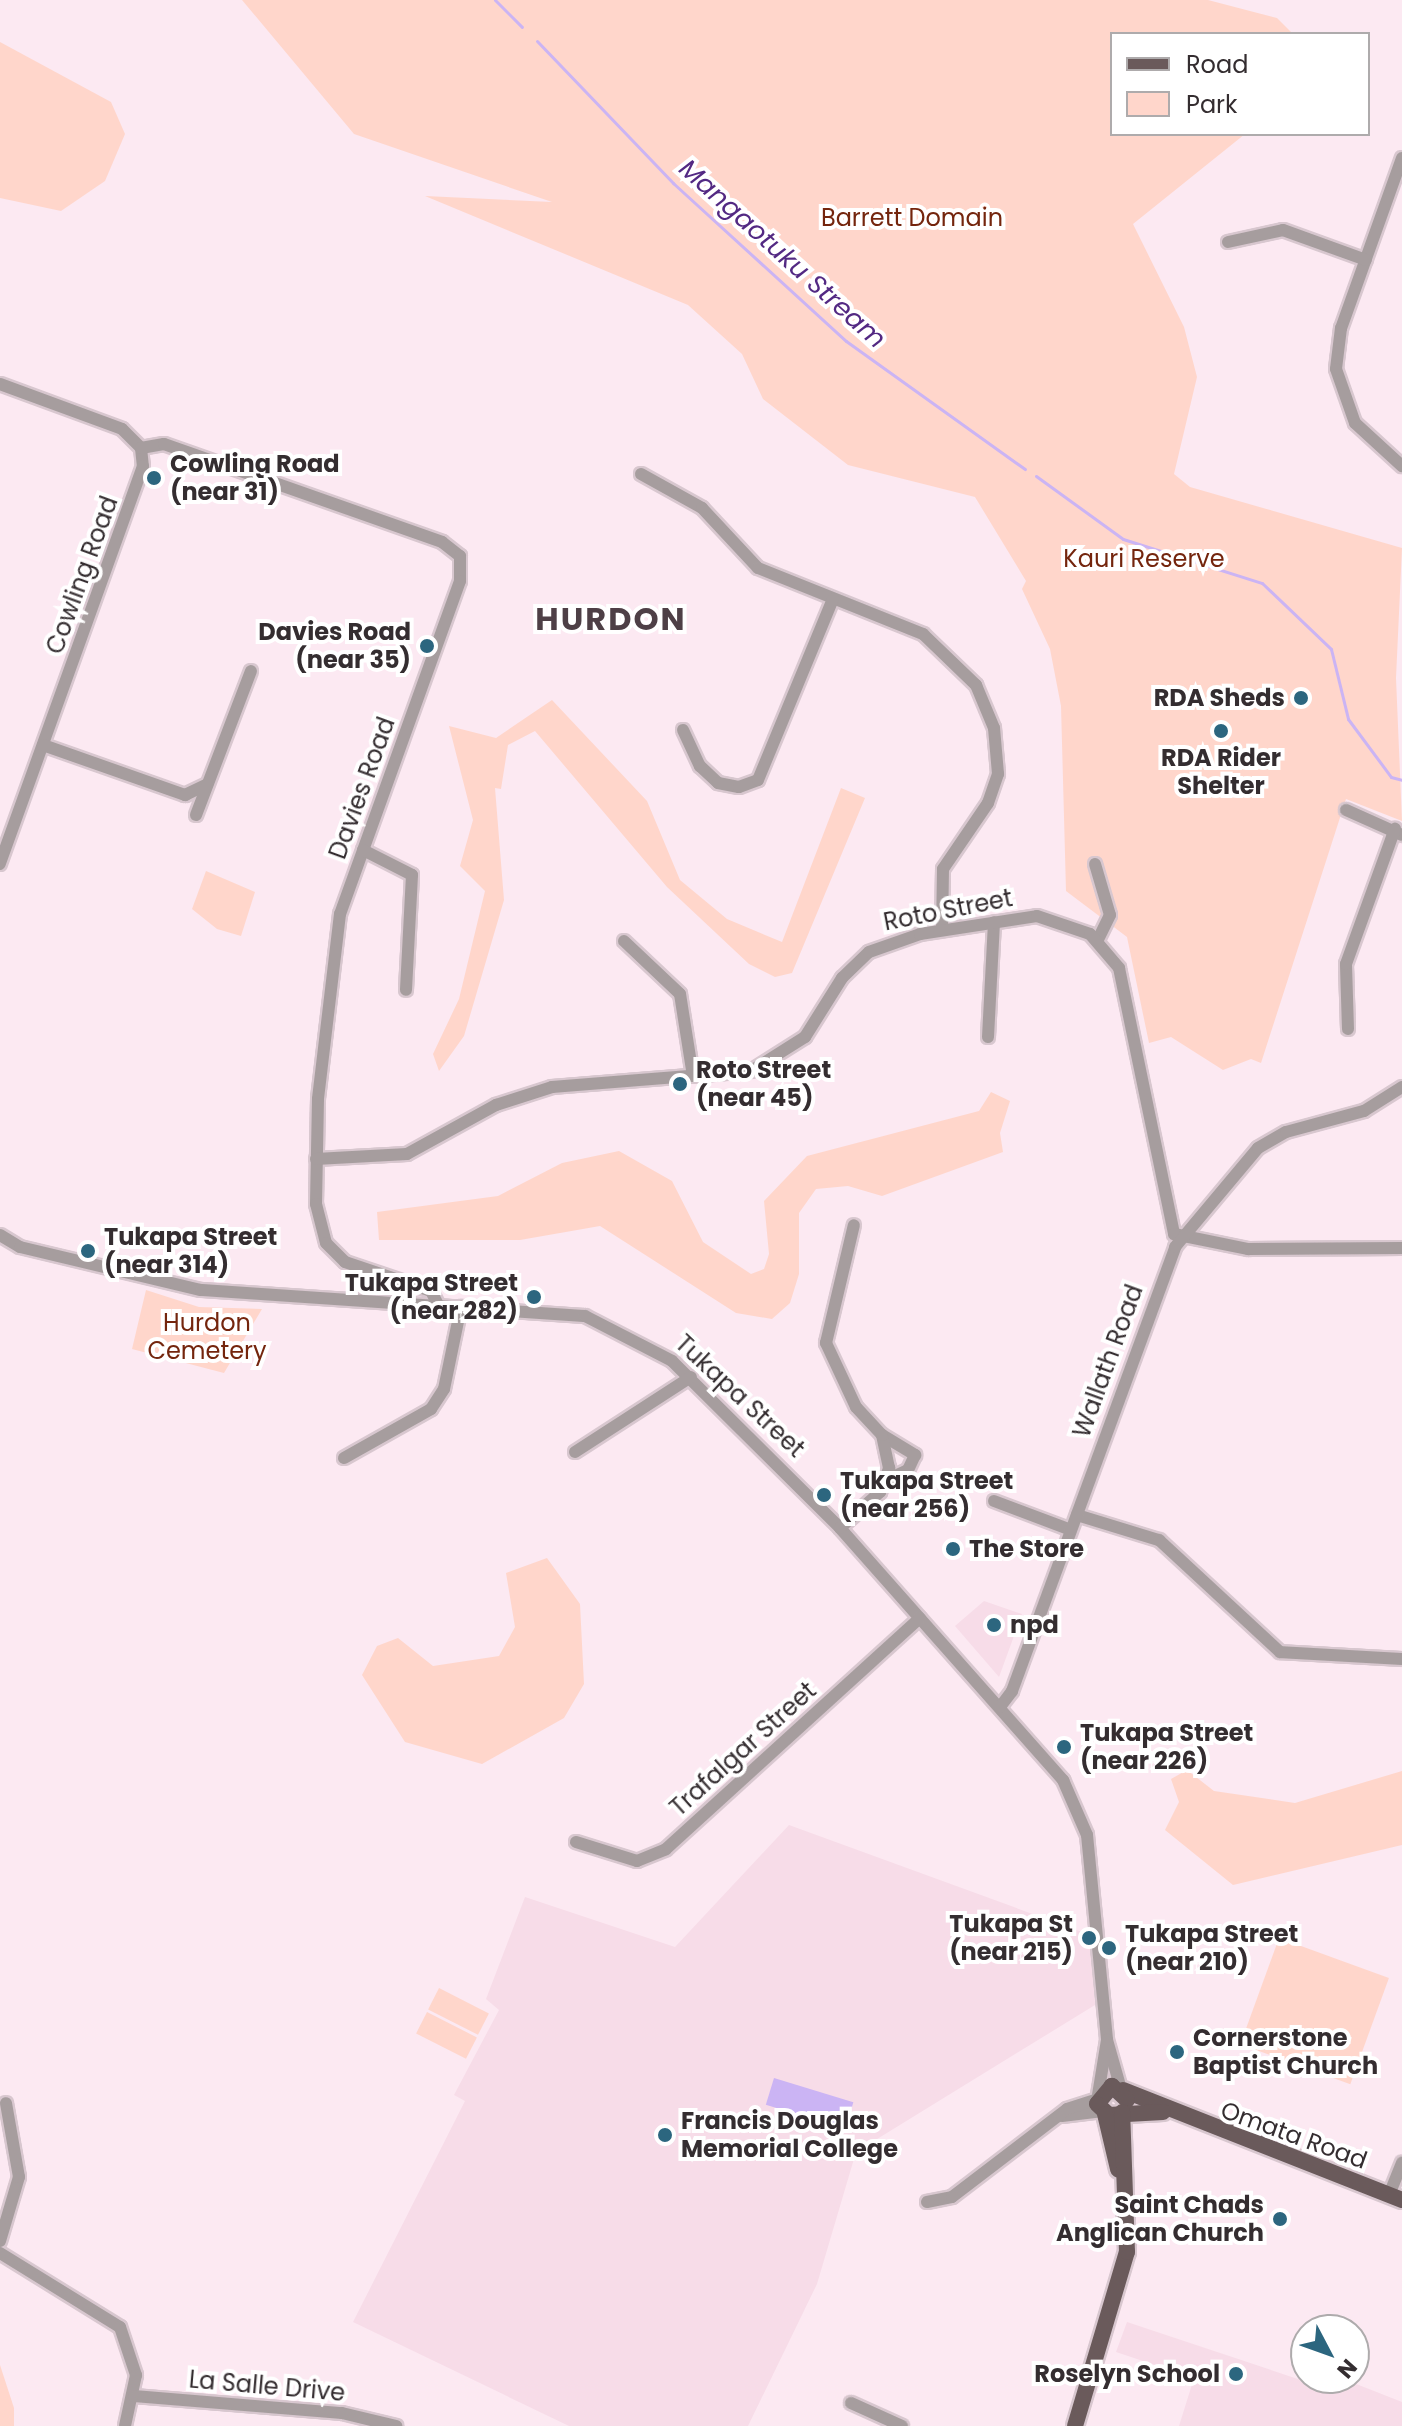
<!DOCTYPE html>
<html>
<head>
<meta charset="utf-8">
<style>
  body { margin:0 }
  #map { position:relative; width:1402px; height:2426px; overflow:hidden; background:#fce9f2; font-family:Poppins,sans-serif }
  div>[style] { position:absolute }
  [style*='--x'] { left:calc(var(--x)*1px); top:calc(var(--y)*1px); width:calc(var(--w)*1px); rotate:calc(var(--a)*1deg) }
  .built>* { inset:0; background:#f7dce8 }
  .green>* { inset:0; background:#ffd6cb; transform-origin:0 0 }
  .water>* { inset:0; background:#cbb4f4; transform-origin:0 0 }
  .stream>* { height:3px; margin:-1.5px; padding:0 1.5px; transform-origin:1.5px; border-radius:1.5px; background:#cbb4f4 }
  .roads { filter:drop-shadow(2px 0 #d8c7cf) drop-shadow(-2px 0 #d8c7cf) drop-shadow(0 2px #d8c7cf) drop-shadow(0 -2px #d8c7cf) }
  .minor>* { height:12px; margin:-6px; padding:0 6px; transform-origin:6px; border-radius:6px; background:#a69d9e }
  .major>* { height:16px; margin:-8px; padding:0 8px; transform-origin:8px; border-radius:8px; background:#6a5a5b }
  .dots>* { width:22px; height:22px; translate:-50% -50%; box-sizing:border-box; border:4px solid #fff; border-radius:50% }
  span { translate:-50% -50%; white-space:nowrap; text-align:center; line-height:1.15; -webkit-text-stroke:8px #fff; paint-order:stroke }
  .park-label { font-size:24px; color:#74250d }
  .poi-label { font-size:24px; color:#342d30; font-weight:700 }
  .left { translate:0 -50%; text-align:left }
  .right { translate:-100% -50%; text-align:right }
  .street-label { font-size:24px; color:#342d30 }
  .water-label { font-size:26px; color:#532983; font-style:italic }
  .district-label { font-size:32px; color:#4e3f46; font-weight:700; letter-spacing:2px }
  .legend { position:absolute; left:1110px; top:32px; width:260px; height:104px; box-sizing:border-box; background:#fff; border:2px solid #aeabac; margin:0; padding:10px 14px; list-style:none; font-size:24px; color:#342d30 }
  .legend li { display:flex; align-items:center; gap:16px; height:40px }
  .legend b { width:40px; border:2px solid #aeabac }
  .north { position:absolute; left:1290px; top:2314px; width:80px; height:80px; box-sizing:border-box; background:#fff; border:2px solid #aeabac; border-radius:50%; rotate:131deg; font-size:22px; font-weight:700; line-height:32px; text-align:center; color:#342d30 }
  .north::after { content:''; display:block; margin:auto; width:28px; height:36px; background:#2c667f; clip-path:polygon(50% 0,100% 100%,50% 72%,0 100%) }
</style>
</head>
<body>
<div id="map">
  <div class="built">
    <i style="clip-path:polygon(984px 1601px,1022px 1614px,999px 1677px,955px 1626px)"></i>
    <i style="clip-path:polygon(789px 1825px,1093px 1936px,1095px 2005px,856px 2152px,817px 2284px,748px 2426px,569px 2426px,353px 2322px,465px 2101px,454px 2095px,499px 2010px,486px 1999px,525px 1897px,675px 1947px)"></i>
    <i style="clip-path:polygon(1127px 2322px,1331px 2390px,1341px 2378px,1402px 2402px,1402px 2426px,1179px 2426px,1194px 2378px,1116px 2352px)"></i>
  </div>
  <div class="green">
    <i style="clip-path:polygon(242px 0,1208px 0,1277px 18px,1293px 34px,1112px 34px,1112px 134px,1245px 134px,1133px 224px,1184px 327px,1197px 377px,1174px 474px,1190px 487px,1402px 548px,1396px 678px,1402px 821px,1346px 799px,1261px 1063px,1251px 1059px,1223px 1070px,1171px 1037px,1149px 1043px,1127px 937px,1066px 891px,1061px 706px,1050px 649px,1022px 589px,1026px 581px,975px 497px,848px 465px,763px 399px,742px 354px,688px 305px,425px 196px,552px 202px,354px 134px)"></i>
    <i style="clip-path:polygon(0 42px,111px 102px,125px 134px,105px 181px,61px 211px,0 198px)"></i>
    <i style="clip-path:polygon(552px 700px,647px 801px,680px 880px,727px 919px,782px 942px,841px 788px,865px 798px,792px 973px,775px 977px,749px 964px,667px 887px,535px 731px,508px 745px,501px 789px,495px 788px,504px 900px,464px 1036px,439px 1071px,433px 1054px,459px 999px,485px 891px,460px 866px,473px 820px,449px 726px,496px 738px)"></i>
    <i style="clip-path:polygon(206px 871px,255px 892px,241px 936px,217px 929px,192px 909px)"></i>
    <i style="clip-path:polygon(991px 1092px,1010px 1101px,1000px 1133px,1003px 1152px,882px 1196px,848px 1186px,816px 1189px,799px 1213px,799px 1274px,790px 1303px,772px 1319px,736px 1313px,600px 1226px,520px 1240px,379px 1240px,377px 1212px,498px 1196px,562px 1163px,619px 1151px,672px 1181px,703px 1242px,751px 1274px,764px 1269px,769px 1254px,764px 1201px,807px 1156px,979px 1111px)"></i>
    <i style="clip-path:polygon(146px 1290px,199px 1307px,262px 1309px,224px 1373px,132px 1349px)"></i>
    <i style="clip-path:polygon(547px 1558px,580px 1604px,584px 1684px,564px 1718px,482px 1764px,405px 1742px,362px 1675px,377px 1646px,398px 1638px,433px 1666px,499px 1656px,515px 1627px,506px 1573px)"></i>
    <i style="clip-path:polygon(1187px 1770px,1214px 1791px,1295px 1803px,1402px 1771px,1402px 1845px,1233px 1885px,1165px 1830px,1179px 1802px,1171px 1779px)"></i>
    <i style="left:1279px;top:1938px;width:117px;height:113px;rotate:20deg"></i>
    <i style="left:439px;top:1988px;width:56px;height:24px;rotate:27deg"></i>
    <i style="left:427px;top:2012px;width:56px;height:24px;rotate:27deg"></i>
    <i style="clip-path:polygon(0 2365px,14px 2408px,14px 2426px,0 2426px)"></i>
  </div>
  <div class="water">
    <i style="left:774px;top:2078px;width:83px;height:28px;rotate:17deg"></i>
  </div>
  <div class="stream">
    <i style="--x:495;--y:0;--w:38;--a:45"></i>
    <i style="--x:537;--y:41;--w:197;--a:46.2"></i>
    <i style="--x:673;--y:183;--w:234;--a:42.4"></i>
    <i style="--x:846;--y:341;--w:220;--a:35.6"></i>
    <i style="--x:1036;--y:476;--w:107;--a:35.9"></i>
    <i style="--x:1123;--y:539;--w:146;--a:17.6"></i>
    <i style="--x:1262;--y:583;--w:95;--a:43.7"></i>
    <i style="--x:1331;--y:649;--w:72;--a:76.3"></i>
    <i style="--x:1348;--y:719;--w:72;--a:53.4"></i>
    <i style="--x:1391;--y:777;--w:11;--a:15"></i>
  </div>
  <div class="roads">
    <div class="minor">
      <i style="--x:1402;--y:158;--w:181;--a:109.7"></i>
      <i style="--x:1341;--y:328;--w:41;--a:97"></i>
      <i style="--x:1336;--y:369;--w:57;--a:70.6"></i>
      <i style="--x:1355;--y:423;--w:64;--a:42.5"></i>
      <i style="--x:1228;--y:242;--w:56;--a:-12.3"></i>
      <i style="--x:1283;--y:230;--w:88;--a:19.9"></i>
      <i style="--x:0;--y:384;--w:130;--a:20.2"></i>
      <i style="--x:122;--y:429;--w:27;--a:45"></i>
      <i style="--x:141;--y:448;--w:18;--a:84"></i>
      <i style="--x:143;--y:466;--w:423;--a:109.8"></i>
      <i style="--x:141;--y:448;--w:23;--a:-10"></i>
      <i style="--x:164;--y:444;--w:295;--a:19.4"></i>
      <i style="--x:442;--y:542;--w:23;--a:38"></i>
      <i style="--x:460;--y:556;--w:25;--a:90"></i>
      <i style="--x:460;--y:581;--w:354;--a:109.8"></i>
      <i style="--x:340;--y:914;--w:186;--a:96.8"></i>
      <i style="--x:318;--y:1099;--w:105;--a:91.1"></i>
      <i style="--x:316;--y:1204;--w:40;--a:75.6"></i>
      <i style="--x:326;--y:1243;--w:27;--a:45"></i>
      <i style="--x:345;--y:1262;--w:91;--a:18.6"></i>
      <i style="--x:431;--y:1291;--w:16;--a:63"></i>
      <i style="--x:641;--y:474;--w:70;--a:29.1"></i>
      <i style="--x:702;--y:508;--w:82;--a:47"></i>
      <i style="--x:758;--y:568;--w:178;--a:21.8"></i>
      <i style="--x:923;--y:634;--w:74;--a:43.9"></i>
      <i style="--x:976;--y:685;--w:47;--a:67.3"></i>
      <i style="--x:994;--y:728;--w:46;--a:85"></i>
      <i style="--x:998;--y:774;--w:31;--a:109"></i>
      <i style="--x:988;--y:803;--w:80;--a:124.3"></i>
      <i style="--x:943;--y:869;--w:61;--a:90.9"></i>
      <i style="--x:683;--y:730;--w:40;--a:65"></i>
      <i style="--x:700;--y:766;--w:25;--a:43"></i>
      <i style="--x:718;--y:783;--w:21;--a:11"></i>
      <i style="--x:739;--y:787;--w:20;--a:-20"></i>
      <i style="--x:758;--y:780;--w:196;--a:-67.5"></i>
      <i style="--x:43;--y:745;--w:151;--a:19.4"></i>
      <i style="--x:185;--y:795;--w:25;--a:-26"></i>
      <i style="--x:1346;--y:810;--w:61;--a:24.1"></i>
      <i style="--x:196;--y:815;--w:154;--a:-69.1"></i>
      <i style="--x:363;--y:850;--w:55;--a:27"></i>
      <i style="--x:412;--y:875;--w:115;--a:93"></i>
      <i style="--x:1095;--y:864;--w:53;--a:73.6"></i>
      <i style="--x:1110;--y:915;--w:28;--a:116"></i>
      <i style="--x:624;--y:941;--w:77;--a:43.4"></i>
      <i style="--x:680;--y:994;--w:83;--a:81"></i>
      <i style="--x:1348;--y:1029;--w:65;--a:-91.8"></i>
      <i style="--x:1346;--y:964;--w:144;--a:-70.1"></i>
      <i style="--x:988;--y:1037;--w:115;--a:-87"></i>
      <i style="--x:316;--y:1159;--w:91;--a:-3.1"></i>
      <i style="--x:407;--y:1154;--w:102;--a:-28.8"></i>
      <i style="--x:496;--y:1105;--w:59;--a:-17.8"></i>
      <i style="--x:552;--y:1087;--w:200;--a:-4.6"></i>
      <i style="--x:751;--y:1071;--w:64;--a:-32.2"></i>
      <i style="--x:805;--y:1037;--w:70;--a:-57.9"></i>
      <i style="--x:842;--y:978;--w:37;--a:-44"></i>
      <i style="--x:869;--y:952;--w:54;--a:-19.4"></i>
      <i style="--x:920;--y:934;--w:118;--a:-8.7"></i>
      <i style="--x:1037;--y:916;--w:56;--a:18.8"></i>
      <i style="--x:1090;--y:934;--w:45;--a:49.5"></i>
      <i style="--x:1119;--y:968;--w:272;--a:78.3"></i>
      <i style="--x:1174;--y:1234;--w:76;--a:11.5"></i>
      <i style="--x:1248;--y:1249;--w:154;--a:-0.4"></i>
      <i style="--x:0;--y:1235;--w:23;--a:31"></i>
      <i style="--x:20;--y:1247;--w:186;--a:13.4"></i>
      <i style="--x:201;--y:1290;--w:385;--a:3.9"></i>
      <i style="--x:585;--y:1316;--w:98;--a:27.3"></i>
      <i style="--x:672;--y:1361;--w:237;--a:44.8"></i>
      <i style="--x:840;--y:1528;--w:337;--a:48.5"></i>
      <i style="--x:1063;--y:1780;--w:60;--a:66.4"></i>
      <i style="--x:1087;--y:1835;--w:206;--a:84.4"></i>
      <i style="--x:1107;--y:2040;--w:51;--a:74.1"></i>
      <i style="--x:882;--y:1435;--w:39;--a:31"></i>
      <i style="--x:915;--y:1455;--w:17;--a:115"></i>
      <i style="--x:908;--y:1470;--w:23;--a:155"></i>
      <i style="--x:575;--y:1452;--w:138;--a:-32.9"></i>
      <i style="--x:344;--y:1458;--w:100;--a:-29.4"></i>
      <i style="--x:431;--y:1409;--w:24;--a:-57"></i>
      <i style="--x:444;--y:1389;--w:84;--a:-78.3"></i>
      <i style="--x:994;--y:1501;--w:82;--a:20.6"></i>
      <i style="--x:1077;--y:1515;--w:86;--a:17"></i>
      <i style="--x:1159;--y:1540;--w:165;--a:42.8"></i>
      <i style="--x:1280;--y:1652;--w:122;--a:3.3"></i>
      <i style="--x:840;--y:1528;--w:54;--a:-42"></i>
      <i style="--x:880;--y:1492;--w:26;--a:-69"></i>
      <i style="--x:889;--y:1468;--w:34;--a:-102"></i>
      <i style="--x:882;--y:1435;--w:38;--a:-133"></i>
      <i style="--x:856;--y:1407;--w:71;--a:-115.1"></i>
      <i style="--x:826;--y:1343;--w:121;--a:-76.7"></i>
      <i style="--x:1000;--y:1707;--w:20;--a:-53"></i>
      <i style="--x:1012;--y:1691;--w:473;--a:-69.8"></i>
      <i style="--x:1175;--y:1247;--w:129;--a:-50"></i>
      <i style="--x:1258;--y:1148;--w:32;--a:-30"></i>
      <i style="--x:1286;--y:1132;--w:81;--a:-15.1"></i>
      <i style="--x:1364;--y:1111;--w:45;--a:-32.3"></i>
      <i style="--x:576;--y:1842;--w:64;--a:17.3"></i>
      <i style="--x:637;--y:1861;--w:31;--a:-22"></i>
      <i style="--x:666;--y:1849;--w:343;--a:-42.3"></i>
      <i style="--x:1098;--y:2095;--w:56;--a:-80.7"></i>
      <i style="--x:1062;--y:2116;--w:39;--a:-7"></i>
      <i style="--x:1389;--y:2195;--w:35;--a:-68"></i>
      <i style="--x:927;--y:2202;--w:25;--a:-11"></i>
      <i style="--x:952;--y:2197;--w:145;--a:-37.4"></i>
      <i style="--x:1067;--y:2109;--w:32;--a:-18"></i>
      <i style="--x:0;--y:2241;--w:67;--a:-73.5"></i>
      <i style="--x:19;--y:2177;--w:75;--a:-100"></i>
      <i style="--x:0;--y:2253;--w:141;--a:31.7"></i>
      <i style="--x:120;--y:2327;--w:51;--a:71.6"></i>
      <i style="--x:136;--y:2375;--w:52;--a:102.2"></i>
      <i style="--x:134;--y:2396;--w:209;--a:4.7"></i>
      <i style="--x:342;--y:2413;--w:56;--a:13.5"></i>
      <i style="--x:851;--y:2403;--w:56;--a:24.3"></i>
    </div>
    <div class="major">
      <i style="--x:1123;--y:2090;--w:300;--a:21.5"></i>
      <i style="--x:1127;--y:2100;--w:21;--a:-137"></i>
      <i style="--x:1112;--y:2086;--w:23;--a:130"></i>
      <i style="--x:1097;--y:2104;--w:16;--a:43"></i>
      <i style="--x:1109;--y:2115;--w:54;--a:-3.2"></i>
      <i style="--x:1105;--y:2114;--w:57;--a:76.7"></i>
      <i style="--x:1075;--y:2426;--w:182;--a:-73.4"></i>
      <i style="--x:1127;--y:2252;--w:140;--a:-92"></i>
    </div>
  </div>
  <div class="dots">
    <i style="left:154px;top:478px;background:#2c667f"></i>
    <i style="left:427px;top:646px;background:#2c667f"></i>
    <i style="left:1301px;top:698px;background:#2c667f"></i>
    <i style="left:1221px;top:731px;background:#2c667f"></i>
    <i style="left:680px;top:1084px;background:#2c667f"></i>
    <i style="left:88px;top:1251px;background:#2c667f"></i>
    <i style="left:534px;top:1297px;background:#2c667f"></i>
    <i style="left:824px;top:1495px;background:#2c667f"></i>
    <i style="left:953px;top:1549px;background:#2c667f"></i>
    <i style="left:994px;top:1625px;background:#2c667f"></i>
    <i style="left:1064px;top:1747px;background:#2c667f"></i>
    <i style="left:1089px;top:1938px;background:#2c667f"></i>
    <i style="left:1109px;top:1948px;background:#2c667f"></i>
    <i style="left:1177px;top:2052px;background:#2c667f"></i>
    <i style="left:665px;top:2135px;background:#2c667f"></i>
    <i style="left:1280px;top:2219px;background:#2c667f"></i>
    <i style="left:1236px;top:2374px;background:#2c667f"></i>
  </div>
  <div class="park-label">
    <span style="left:912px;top:218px">Barrett Domain</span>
    <span style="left:1144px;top:559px">Kauri Reserve</span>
    <span style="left:207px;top:1337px">Hurdon<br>Cemetery</span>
  </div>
  <div class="poi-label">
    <span class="left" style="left:170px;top:478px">Cowling Road<br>(near 31)</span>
    <span class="right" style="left:411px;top:646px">Davies Road<br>(near 35)</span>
    <span class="right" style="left:1285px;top:698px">RDA Sheds</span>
    <span style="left:1221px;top:772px">RDA Rider<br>Shelter</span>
    <span class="left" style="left:696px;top:1084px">Roto Street<br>(near 45)</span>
    <span class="left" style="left:104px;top:1251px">Tukapa Street<br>(near 314)</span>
    <span class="right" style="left:518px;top:1297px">Tukapa Street<br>(near 282)</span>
    <span class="left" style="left:840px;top:1495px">Tukapa Street<br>(near 256)</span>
    <span class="left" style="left:969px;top:1549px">The Store</span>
    <span class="left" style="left:1010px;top:1625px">npd</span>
    <span class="left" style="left:1080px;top:1747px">Tukapa Street<br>(near 226)</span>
    <span class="right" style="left:1073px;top:1938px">Tukapa St<br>(near 215)</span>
    <span class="left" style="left:1125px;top:1948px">Tukapa Street<br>(near 210)</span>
    <span class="left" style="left:1193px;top:2052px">Cornerstone<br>Baptist Church</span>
    <span class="left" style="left:681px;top:2135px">Francis Douglas<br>Memorial College</span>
    <span class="right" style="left:1264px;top:2219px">Saint Chads<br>Anglican Church</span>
    <span class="right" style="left:1220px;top:2374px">Roselyn School</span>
  </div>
  <div class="street-label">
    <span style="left:82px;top:575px;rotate:-70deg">Cowling Road</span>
    <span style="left:362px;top:788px;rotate:-70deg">Davies Road</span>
    <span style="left:948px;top:910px;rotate:-11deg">Roto Street</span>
    <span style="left:1108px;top:1361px;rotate:-70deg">Wallath Road</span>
    <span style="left:740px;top:1396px;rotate:43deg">Tukapa Street</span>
    <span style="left:743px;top:1749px;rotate:-42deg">Trafalgar Street</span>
    <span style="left:1294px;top:2135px;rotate:20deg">Omata Road</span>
    <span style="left:267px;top:2386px;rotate:5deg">La Salle Drive</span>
  </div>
  <div class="water-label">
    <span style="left:782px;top:254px;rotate:42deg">Mangaotuku Stream</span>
  </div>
  <div class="district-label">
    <span style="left:611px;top:619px">HURDON</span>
  </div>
  <ul class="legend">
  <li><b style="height:10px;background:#6a5a5b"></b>Road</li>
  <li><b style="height:22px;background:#ffd6cb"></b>Park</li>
  </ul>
  <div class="north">N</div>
</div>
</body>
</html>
